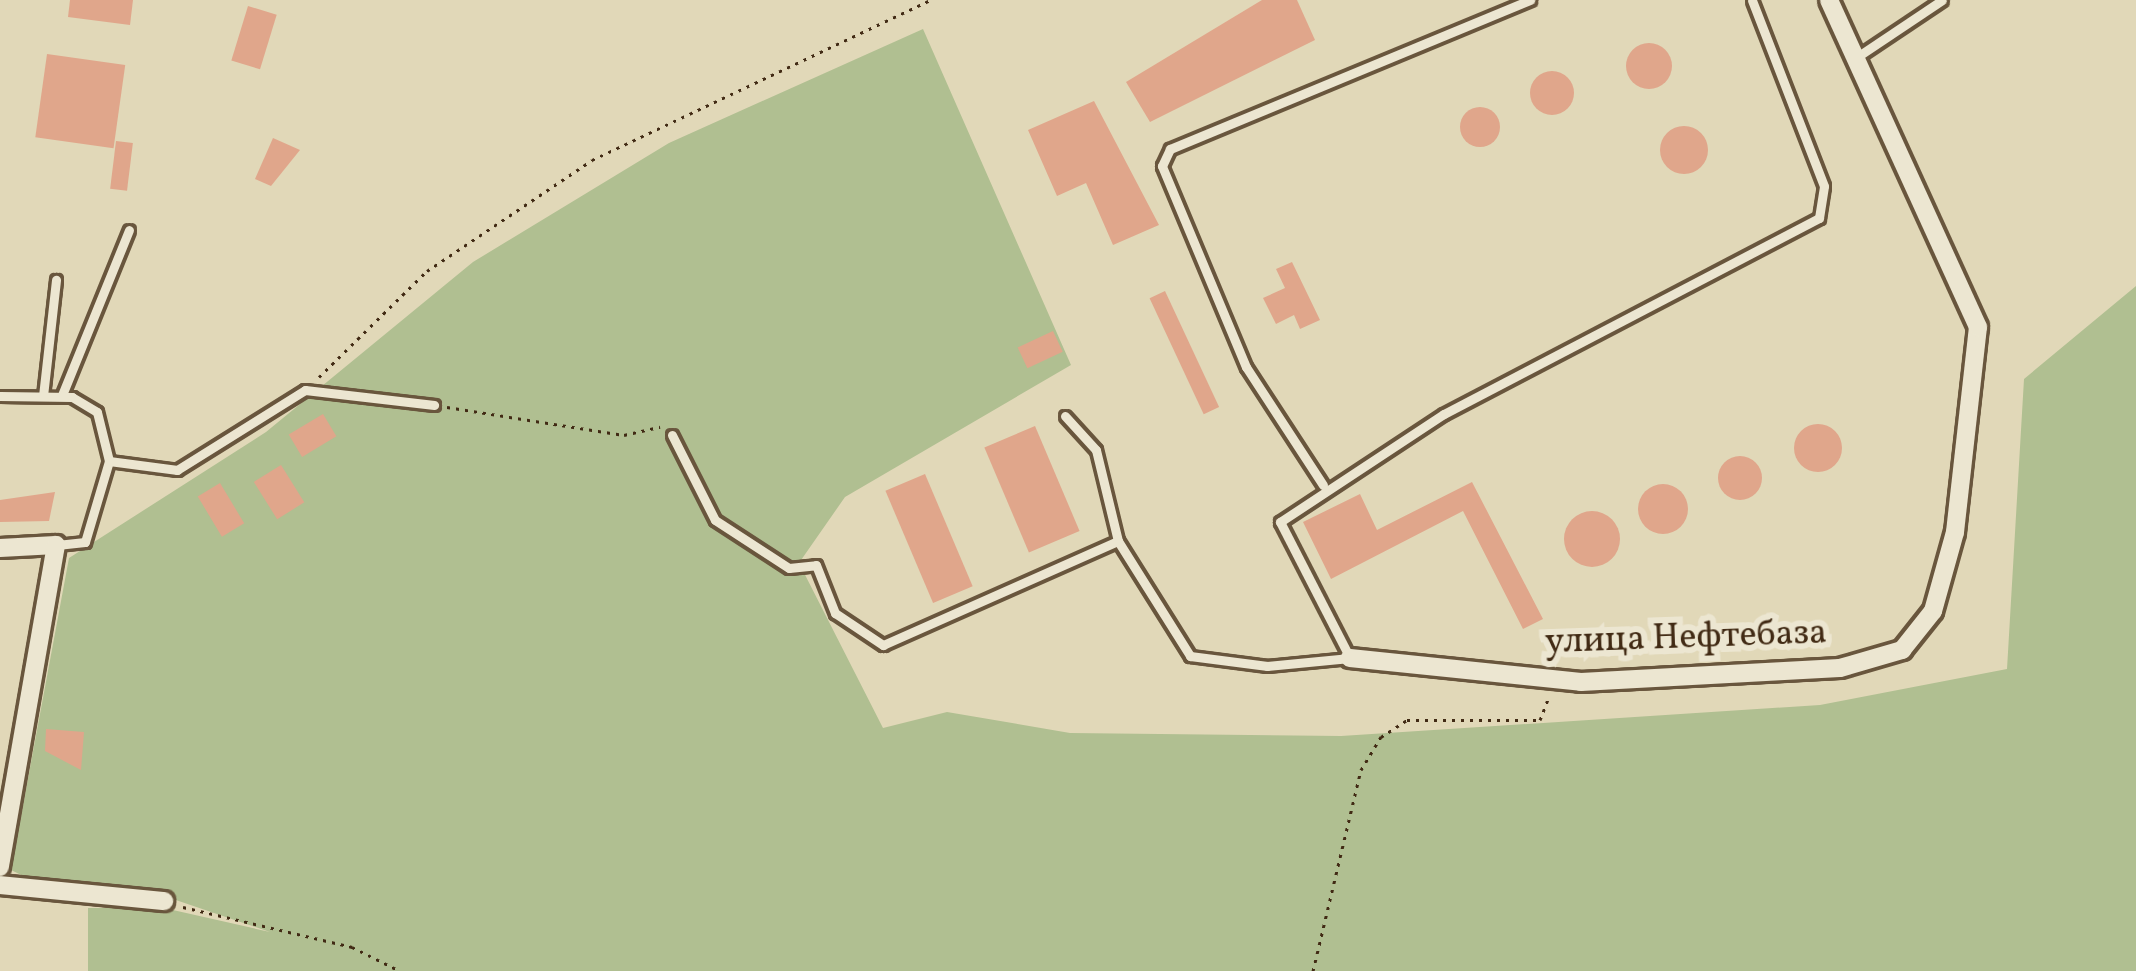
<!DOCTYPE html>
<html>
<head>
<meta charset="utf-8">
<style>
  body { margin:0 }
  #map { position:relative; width:2136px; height:971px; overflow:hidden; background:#e1d8b8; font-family:Vollkorn,serif }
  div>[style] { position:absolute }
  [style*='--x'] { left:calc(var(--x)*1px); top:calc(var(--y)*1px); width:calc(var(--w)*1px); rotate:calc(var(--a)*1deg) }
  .green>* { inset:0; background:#b0bf91 }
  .building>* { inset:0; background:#e0a68b; transform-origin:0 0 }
  .round { border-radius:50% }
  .path>* { height:3px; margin-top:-1.5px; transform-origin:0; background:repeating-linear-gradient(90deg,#412a14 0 3px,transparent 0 9px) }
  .roads { filter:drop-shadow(3px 0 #69563d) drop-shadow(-3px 0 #69563d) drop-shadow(0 3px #69563d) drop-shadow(0 -3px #69563d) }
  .service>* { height:9px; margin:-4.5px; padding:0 4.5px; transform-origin:4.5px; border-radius:4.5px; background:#ece6d1 }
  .minor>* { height:18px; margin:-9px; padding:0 9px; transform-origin:9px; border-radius:9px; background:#ece6d1 }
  span { translate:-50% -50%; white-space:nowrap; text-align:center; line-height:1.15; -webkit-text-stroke:12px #ece6d1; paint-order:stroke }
  .street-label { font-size:36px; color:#412a14 }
</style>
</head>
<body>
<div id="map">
  <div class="green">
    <i style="clip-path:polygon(923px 29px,1071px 365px,845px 497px,799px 563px,883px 728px,947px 712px,1070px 733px,1341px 736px,1820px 705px,2007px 669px,2024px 379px,2136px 286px,2136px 971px,88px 971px,88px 908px,164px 908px,270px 932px,164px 896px,52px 890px,11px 870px,69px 558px,266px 432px,473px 262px,669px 143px)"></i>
  </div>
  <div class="building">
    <i style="clip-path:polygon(70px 0,133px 0,130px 25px,68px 17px)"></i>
    <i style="clip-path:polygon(1262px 0,1297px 0,1315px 40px,1150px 122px,1126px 82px)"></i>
    <i style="left:248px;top:6px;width:30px;height:57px;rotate:17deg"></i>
    <i class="round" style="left:1626px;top:43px;width:46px;height:46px"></i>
    <i style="left:47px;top:54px;width:79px;height:84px;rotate:8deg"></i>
    <i class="round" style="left:1530px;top:71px;width:44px;height:44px"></i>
    <i style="clip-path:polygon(1094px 101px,1159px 225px,1113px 245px,1086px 183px,1057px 196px,1028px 130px)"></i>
    <i class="round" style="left:1460px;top:107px;width:40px;height:40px"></i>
    <i class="round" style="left:1660px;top:126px;width:48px;height:48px"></i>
    <i style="clip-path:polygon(273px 138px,300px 150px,271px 186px,255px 179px)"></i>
    <i style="left:116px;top:141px;width:17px;height:48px;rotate:7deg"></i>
    <i style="clip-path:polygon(1292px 262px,1320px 320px,1300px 329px,1294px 315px,1276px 324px,1263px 298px,1285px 288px,1276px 269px)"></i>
    <i style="left:1165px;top:291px;width:128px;height:17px;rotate:65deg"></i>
    <i style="left:1053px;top:331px;width:23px;height:39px;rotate:65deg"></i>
    <i style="left:323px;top:414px;width:26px;height:40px;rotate:59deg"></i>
    <i class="round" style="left:1794px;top:424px;width:48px;height:48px"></i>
    <i style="left:1035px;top:426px;width:114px;height:55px;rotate:67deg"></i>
    <i class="round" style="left:1718px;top:456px;width:44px;height:44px"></i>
    <i style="left:281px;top:465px;width:44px;height:32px;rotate:58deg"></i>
    <i style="left:925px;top:474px;width:122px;height:43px;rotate:67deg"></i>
    <i style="clip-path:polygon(1472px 482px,1543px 619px,1523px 629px,1463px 511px,1331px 579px,1303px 522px,1360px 494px,1377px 530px)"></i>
    <i style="left:220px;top:483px;width:47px;height:26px;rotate:59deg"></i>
    <i class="round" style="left:1638px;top:484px;width:50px;height:50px"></i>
    <i style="clip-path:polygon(55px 492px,49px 521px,0 522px,0 500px)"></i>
    <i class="round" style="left:1564px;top:511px;width:56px;height:56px"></i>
    <i style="clip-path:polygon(46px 729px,84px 732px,81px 770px,45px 751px)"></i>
  </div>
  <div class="path">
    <i style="--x:319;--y:377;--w:151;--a:-44.5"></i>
    <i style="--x:427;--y:271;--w:199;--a:-33.9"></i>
    <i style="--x:592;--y:160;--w:374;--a:-25.3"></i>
    <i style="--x:447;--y:407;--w:179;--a:9"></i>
    <i style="--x:624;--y:435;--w:37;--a:-13"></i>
    <i style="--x:183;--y:907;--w:174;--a:13.3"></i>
    <i style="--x:352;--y:947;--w:54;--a:26.6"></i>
    <i style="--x:1313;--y:971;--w:207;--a:-76.6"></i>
    <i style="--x:1361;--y:770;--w:39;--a:-59"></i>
    <i style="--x:1381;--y:737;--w:31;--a:-33"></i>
    <i style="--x:1407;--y:720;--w:133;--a:0"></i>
    <i style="--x:1540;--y:720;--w:22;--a:-69"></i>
  </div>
  <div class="roads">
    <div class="service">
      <i style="--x:1857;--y:57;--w:102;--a:-33.8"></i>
      <i style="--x:62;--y:395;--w:178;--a:-67.9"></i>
      <i style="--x:0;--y:396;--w:72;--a:0.8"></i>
      <i style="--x:72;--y:397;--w:29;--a:31"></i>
      <i style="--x:97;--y:412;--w:50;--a:76.2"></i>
      <i style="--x:43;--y:396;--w:117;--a:-83.6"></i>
      <i style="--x:1065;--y:416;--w:46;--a:47.6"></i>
      <i style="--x:1096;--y:450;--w:94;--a:76.4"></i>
      <i style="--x:672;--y:435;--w:95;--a:63.2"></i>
      <i style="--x:715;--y:520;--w:88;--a:33"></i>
      <i style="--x:789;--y:568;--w:27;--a:-6"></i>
      <i style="--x:816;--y:565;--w:52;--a:68.4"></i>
      <i style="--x:835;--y:613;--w:58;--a:33.7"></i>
      <i style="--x:883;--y:645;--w:257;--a:-23.9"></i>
      <i style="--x:1118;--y:541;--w:136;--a:57.9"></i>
      <i style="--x:1190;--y:656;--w:78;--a:7.4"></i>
      <i style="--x:1267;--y:666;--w:83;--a:-5.5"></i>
      <i style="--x:1350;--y:658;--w:153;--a:-117.2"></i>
      <i style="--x:1280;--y:522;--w:196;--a:-33.4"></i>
      <i style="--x:1444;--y:414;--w:423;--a:-27.6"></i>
      <i style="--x:1819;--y:218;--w:32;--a:-81"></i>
      <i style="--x:1824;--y:186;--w:199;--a:-111.2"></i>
      <i style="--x:1323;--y:485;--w:141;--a:-123.1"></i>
      <i style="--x:1246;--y:367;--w:218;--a:-112.7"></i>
      <i style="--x:1162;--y:166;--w:19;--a:-65"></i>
      <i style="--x:1170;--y:149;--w:390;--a:-22.5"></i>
      <i style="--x:57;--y:545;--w:28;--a:-6"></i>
      <i style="--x:85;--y:542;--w:84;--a:-73.5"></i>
      <i style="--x:109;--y:461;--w:69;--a:7.5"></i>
      <i style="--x:177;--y:470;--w:151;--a:-32"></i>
      <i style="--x:305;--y:390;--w:130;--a:6.6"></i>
    </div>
    <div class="minor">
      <i style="--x:0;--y:548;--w:56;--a:-3.1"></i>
      <i style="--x:56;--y:545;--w:327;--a:99.9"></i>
      <i style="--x:1350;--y:658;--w:232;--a:5.9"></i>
      <i style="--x:1581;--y:682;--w:259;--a:-3.1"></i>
      <i style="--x:1840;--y:668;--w:65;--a:-16.2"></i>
      <i style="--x:1902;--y:650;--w:50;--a:-51.5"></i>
      <i style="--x:1933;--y:611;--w:82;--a:-74.4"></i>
      <i style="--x:1955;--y:532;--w:206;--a:-83.6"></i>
      <i style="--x:1978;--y:327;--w:359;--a:-114.5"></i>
      <i style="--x:0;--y:885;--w:165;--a:5.6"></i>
    </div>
  </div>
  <div class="street-label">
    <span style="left:1686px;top:639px;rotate:-2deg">улица Нефтебаза</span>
  </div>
</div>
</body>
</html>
